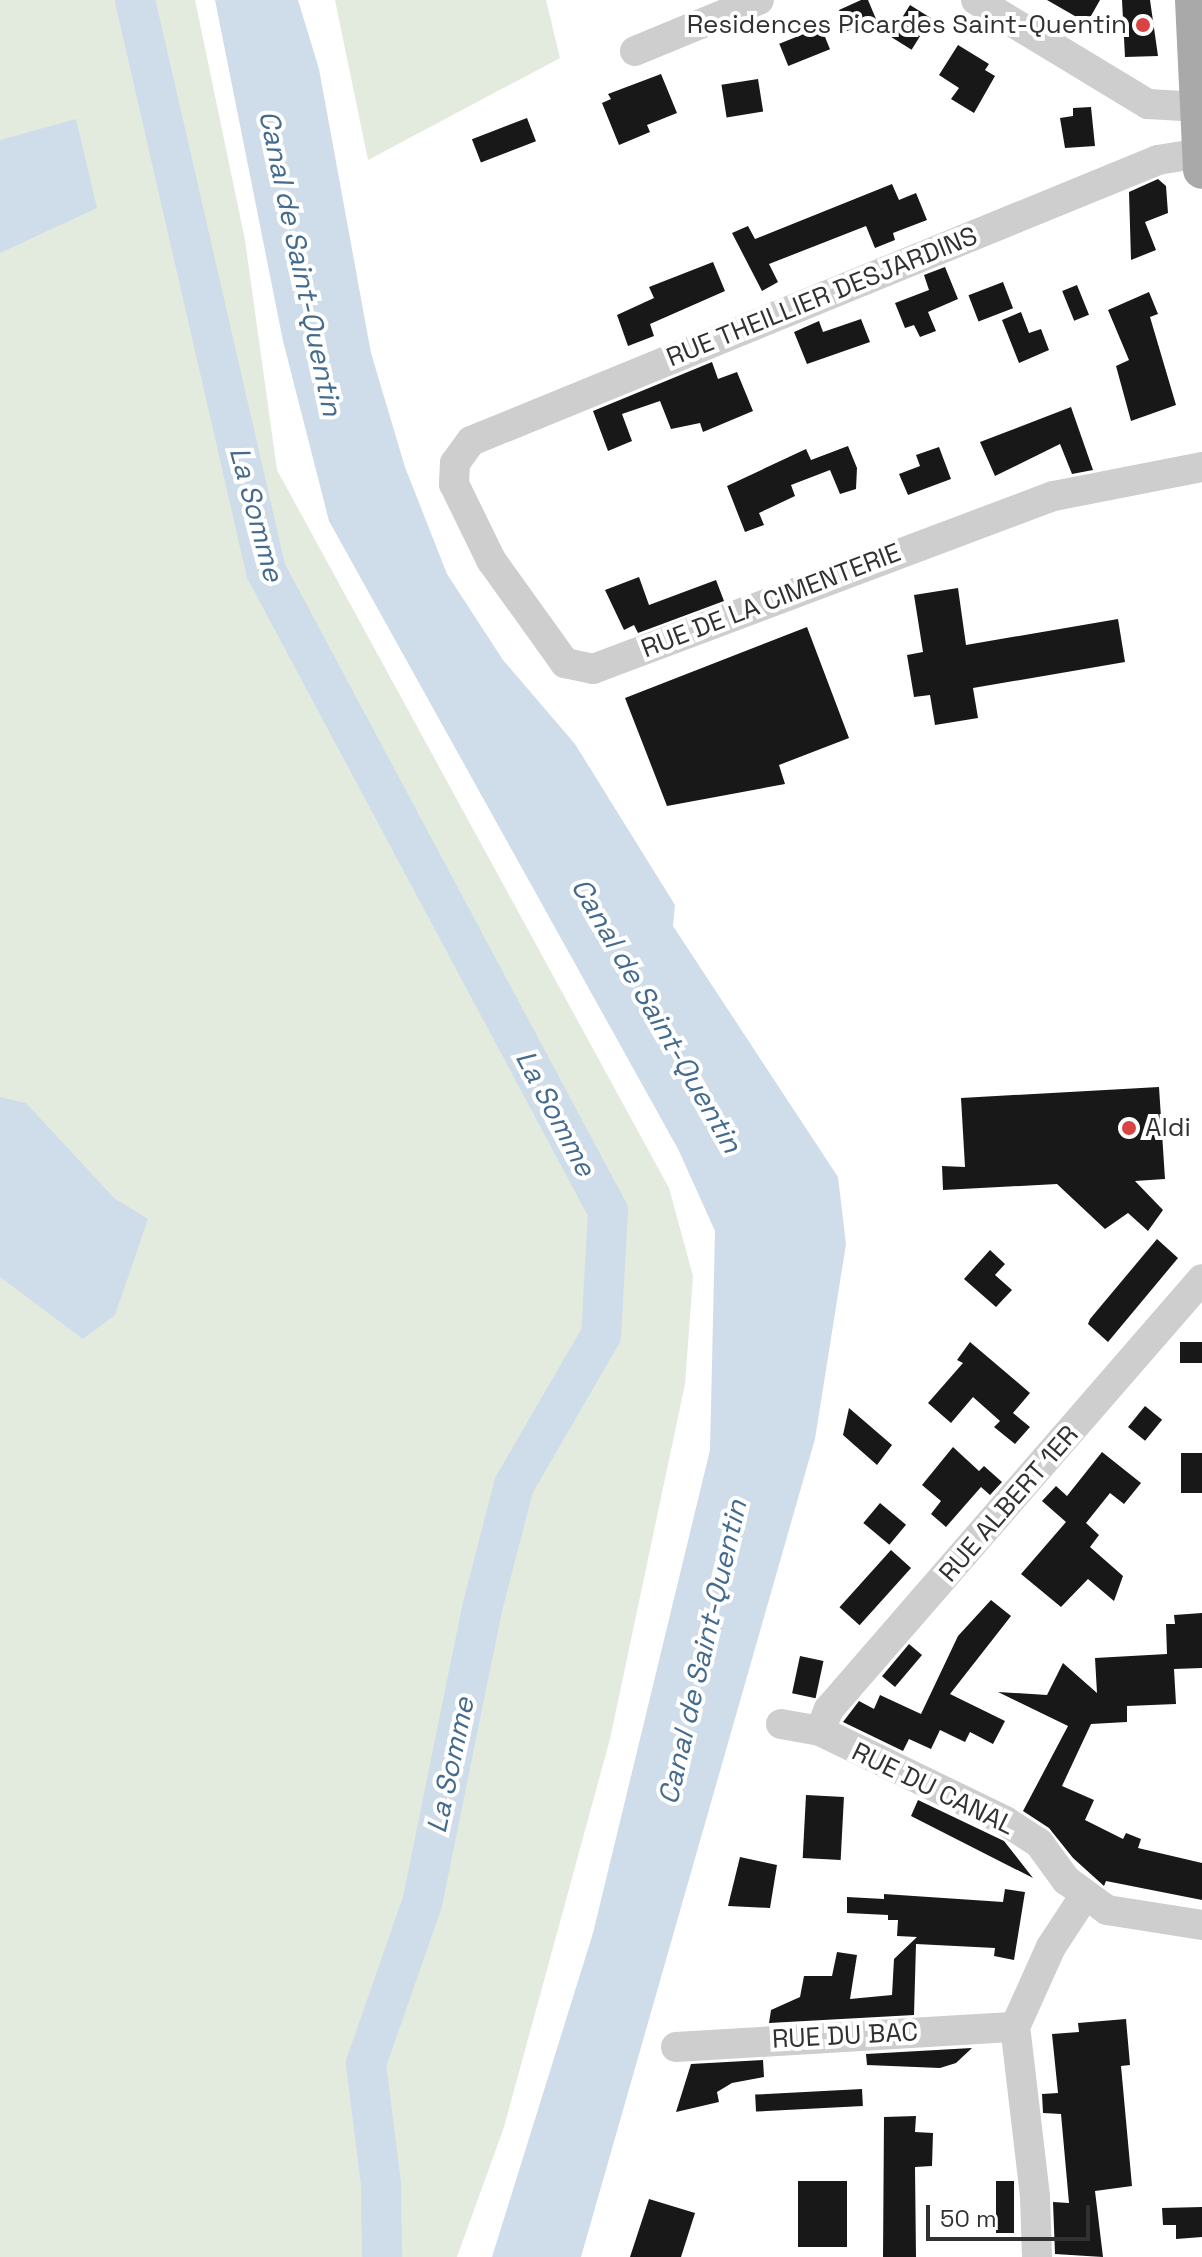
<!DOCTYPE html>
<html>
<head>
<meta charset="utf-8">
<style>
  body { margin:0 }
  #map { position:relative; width:1202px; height:2257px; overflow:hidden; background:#fff; font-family:"Space Grotesk",sans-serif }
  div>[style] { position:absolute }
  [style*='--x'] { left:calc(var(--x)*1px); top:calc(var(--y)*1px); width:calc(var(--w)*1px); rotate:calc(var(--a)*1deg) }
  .green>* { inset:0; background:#e3eade }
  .water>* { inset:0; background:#cfddeb }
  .river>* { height:40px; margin:-20px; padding:0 20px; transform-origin:20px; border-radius:20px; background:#cfddeb }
  .building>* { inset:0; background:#181818; transform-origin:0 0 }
  .minor>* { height:30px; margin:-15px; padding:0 15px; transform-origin:15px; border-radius:15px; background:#cecece }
  .major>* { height:38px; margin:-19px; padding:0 19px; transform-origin:19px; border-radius:19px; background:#a9a9a9 }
  .dots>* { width:22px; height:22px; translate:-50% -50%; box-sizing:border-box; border:4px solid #fff; border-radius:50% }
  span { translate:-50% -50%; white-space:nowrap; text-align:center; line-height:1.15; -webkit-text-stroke:8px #fff; paint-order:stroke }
  .poi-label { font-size:26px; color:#313131 }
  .right { translate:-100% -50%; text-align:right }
  .left { translate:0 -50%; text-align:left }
  .street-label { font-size:26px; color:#313131 }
  .water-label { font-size:28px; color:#446b8e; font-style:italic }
  .scale { position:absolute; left:926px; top:2205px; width:164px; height:36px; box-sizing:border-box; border:4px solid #313131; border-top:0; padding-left:10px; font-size:24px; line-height:28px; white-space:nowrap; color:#313131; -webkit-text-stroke:6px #fff; paint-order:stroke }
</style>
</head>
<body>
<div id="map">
  <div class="green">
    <i style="clip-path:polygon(0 0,195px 0,245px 240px,277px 470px,669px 1188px,693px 1276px,685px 1384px,610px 1739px,504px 2127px,457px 2257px,0 2257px)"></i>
    <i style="clip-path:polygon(335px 0,546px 0,560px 58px,368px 160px)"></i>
  </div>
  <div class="water">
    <i style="clip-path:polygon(215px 0,298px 0,319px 69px,371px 353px,405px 467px,447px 574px,503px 660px,575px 744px,675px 905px,673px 926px,838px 1177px,846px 1244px,815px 1439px,581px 2257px,492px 2257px,593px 1933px,710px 1450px,715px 1231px,678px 1149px,329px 521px,283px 341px)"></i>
    <i style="clip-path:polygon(76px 119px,97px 208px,0 253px,0 140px)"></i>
    <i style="clip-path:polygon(0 1097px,26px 1103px,114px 1198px,148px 1219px,115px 1315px,83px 1339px,0 1277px)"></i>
  </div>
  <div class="river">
    <i style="--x:135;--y:0;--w:586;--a:77.08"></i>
    <i style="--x:266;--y:571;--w:726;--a:61.88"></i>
    <i style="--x:608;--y:1211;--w:124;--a:93.2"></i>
    <i style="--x:601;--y:1335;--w:173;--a:120.1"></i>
    <i style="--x:514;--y:1485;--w:128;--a:104.5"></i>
    <i style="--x:482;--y:1609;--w:300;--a:101.5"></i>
    <i style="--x:422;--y:1903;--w:170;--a:109.2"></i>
    <i style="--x:366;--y:2064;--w:121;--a:82.9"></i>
    <i style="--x:381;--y:2184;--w:73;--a:89.2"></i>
  </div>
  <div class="building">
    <i style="clip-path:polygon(861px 0,868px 0,876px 19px,847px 31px,839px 10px)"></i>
    <i style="clip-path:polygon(1047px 0,1100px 0,1087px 23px)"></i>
    <i style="clip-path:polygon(1122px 0,1150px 0,1158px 56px,1125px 57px)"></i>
    <i style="left:910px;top:5px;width:25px;height:37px;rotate:32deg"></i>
    <i style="left:821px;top:27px;width:24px;height:45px;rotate:68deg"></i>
    <i style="clip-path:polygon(958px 45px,989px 64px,985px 70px,995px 76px,974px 113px,951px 99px,959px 88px,939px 75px)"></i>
    <i style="clip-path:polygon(661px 74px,677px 113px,647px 125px,650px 132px,619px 145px,602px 103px,611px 99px,608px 94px)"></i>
    <i style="left:758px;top:79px;width:33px;height:37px;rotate:81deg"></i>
    <i style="clip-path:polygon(1091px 107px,1095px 146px,1065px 148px,1060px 118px,1073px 116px,1073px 108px)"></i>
    <i style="left:527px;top:118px;width:25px;height:59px;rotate:69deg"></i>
    <i style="clip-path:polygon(1158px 179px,1166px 186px,1168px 213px,1145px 222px,1156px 250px,1131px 260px,1129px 192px)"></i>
    <i style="clip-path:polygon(892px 184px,899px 200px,916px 193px,927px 220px,893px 233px,895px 240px,875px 248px,866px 226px,769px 264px,778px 282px,762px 291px,732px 233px,748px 226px,755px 239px)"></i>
    <i style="clip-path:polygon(713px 262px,725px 291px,650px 324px,654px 336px,628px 346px,617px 315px,654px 298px,649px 287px)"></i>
    <i style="clip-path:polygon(945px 267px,958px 299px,928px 312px,936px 331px,920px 337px,914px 325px,905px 328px,895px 303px,929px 290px,924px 275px)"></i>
    <i style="left:1003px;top:282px;width:28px;height:37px;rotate:69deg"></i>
    <i style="left:1077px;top:285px;width:32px;height:16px;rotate:68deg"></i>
    <i style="clip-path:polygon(1149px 292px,1158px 314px,1150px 317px,1176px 405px,1131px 421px,1116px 366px,1129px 360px,1108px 310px)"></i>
    <i style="clip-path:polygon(1021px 312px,1029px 333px,1041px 329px,1049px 350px,1019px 363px,1002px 320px)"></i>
    <i style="clip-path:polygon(861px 319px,870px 342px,807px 364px,794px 332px,819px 321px,823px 332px)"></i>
    <i style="clip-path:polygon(712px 362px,718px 379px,737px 372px,753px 411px,703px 432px,700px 423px,671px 429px,660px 401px,622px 414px,632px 441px,608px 451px,593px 411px)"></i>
    <i style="clip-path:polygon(1071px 407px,1093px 470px,1072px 474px,1060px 444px,995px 476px,980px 442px)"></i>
    <i style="clip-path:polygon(848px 446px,857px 468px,856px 489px,840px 494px,830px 470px,791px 485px,795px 496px,759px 513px,764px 525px,745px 532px,727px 486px,806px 449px,811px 460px)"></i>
    <i style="clip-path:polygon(939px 447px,951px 479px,908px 495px,899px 474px,920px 466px,916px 455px)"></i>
    <i style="clip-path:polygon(639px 577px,649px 605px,716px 580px,724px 601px,638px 633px,634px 625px,624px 630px,605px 590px)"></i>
    <i style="clip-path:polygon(958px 588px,966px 645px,1118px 619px,1125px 662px,973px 688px,978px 718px,935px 725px,930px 695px,914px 697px,907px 655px,923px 652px,914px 595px)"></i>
    <i style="clip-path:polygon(807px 627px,849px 738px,779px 765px,785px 784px,667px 806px,625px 698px)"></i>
    <i style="clip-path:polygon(1159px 1087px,1165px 1179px,1135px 1181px,1163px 1210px,1148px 1231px,1128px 1213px,1105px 1229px,1057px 1184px,943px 1190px,942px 1166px,965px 1167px,961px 1098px)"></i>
    <i style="clip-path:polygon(1157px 1239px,1178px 1258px,1108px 1342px,1088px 1324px,1090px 1319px)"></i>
    <i style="clip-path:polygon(990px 1250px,1005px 1264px,995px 1275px,1012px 1290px,996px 1307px,964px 1279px)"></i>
    <i style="clip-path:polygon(970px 1342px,1030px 1393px,1013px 1413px,1030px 1427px,1015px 1444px,994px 1427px,1000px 1421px,973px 1397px,951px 1423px,928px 1403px,963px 1363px,957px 1360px)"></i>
    <i style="left:1180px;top:1342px;width:22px;height:21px"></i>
    <i style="left:1145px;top:1406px;width:22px;height:27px;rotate:39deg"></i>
    <i style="clip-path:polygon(849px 1408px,892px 1445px,877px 1465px,843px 1435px)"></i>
    <i style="clip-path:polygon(953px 1447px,979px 1471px,984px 1466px,1002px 1482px,990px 1495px,981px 1487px,946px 1527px,931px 1514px,941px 1501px,922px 1485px)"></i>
    <i style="clip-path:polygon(1102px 1452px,1141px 1483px,1124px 1504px,1110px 1493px,1086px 1523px,1099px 1535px,1090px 1547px,1123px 1576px,1114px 1601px,1088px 1579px,1061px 1607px,1021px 1574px,1066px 1522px,1042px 1501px,1056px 1486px,1067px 1496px)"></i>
    <i style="left:1202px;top:1453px;width:40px;height:21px;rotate:90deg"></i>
    <i style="left:880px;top:1503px;width:34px;height:26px;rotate:40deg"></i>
    <i style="left:891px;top:1550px;width:27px;height:77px;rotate:42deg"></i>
    <i style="clip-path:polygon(991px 1600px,1011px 1616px,950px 1694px,1005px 1721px,993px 1744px,970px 1732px,965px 1742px,940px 1730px,931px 1749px,909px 1739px,903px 1751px,843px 1722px,859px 1701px,874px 1709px,880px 1695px,921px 1714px,958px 1636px)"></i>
    <i style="clip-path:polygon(1202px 1613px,1202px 1668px,1174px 1669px,1176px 1704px,1127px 1706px,1127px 1722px,1091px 1724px,1062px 1786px,1094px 1800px,1085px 1820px,1123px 1839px,1126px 1833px,1141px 1839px,1138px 1848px,1202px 1863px,1202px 1900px,1106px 1881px,1104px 1886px,1073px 1858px,1049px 1828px,1023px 1811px,1068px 1726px,998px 1692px,1047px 1695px,1063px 1663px,1097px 1693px,1095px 1658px,1167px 1654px,1166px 1624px,1175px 1624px,1174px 1615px)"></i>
    <i style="left:909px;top:1644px;width:17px;height:42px;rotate:40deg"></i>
    <i style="left:800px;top:1656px;width:24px;height:38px;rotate:12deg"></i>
    <i style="left:806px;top:1795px;width:38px;height:63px;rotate:3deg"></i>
    <i style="clip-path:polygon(918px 1800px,1004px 1841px,1033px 1878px,911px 1816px)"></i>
    <i style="clip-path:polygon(740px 1857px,777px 1865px,770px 1908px,728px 1906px)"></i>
    <i style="clip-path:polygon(1005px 1889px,1025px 1892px,1014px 1960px,994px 1956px,995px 1948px,916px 1944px,914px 2015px,769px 2023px,771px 2010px,800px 1997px,804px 1976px,832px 1976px,837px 1952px,857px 1955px,850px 1999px,892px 1995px,894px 1959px,917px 1937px,897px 1936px,898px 1920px,888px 1920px,888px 1915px,847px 1913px,847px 1897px,884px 1899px,884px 1894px,1003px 1902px)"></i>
    <i style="clip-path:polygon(1126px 2019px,1130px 2065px,1121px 2066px,1132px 2186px,1095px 2191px,1103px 2257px,1055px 2254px,1053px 2202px,1069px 2203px,1061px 2114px,1043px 2113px,1042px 2094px,1058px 2093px,1052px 2034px,1079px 2032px,1078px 2023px)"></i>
    <i style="clip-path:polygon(972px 2048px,956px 2063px,940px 2068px,867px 2065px,866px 2054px)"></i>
    <i style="clip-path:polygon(763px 2060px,764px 2077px,732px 2083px,717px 2092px,719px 2102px,676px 2112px,691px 2064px)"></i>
    <i style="left:862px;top:2089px;width:17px;height:107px;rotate:87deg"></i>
    <i style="clip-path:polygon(916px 2116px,915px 2132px,933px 2133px,932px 2166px,915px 2167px,916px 2257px,883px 2257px,884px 2117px)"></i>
    <i style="left:847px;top:2181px;width:66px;height:49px;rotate:90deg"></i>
    <i style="left:996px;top:2181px;width:18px;height:52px"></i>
    <i style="clip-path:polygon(649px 2199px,695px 2213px,681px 2257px,630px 2257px)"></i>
    <i style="clip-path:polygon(1202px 2207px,1202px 2237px,1176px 2239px,1176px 2225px,1163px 2225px,1162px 2208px)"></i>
  </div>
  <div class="minor">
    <i style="--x:976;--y:0;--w:201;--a:31.2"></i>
    <i style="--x:1148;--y:104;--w:52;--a:3.3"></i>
    <i style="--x:635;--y:51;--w:134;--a:-22.4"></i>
    <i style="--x:1201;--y:153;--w:44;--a:170.8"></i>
    <i style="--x:1158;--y:160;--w:742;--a:157.75"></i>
    <i style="--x:471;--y:441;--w:27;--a:126"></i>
    <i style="--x:455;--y:463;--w:21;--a:93"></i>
    <i style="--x:454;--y:484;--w:85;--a:64"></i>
    <i style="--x:491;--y:560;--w:127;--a:54.3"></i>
    <i style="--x:565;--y:663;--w:29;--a:12"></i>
    <i style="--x:593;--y:669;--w:492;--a:-20.6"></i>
    <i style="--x:1054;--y:496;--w:151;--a:-11.1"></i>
    <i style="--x:781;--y:1724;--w:40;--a:10"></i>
    <i style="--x:820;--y:1731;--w:206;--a:25.9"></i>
    <i style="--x:1005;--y:1821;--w:40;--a:32.9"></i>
    <i style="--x:1039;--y:1843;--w:46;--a:53.9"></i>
    <i style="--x:1066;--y:1880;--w:51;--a:36.2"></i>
    <i style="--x:1107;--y:1910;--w:96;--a:9"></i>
    <i style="--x:820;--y:1731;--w:24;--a:-68"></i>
    <i style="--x:829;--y:1709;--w:569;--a:-49.06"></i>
    <i style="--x:676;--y:2047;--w:340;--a:-3.4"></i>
    <i style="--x:1037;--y:2257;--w:61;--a:-91.9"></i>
    <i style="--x:1035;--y:2196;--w:170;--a:-96.7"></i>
    <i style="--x:1015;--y:2027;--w:88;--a:-65.8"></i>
    <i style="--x:1051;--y:1947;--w:62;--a:-56.8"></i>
  </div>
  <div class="major">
    <i style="--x:1194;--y:0;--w:170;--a:87.3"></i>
  </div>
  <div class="dots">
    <i style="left:1143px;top:25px;background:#d84443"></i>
    <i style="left:1129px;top:1128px;background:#d84443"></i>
  </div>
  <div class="poi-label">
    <span class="right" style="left:1127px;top:25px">Residences Picardes Saint-Quentin</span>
    <span class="left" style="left:1145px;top:1128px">Aldi</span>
  </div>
  <div class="street-label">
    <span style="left:822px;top:297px;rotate:-22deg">RUE THEILLIER DESJARDINS</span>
    <span style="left:771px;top:601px;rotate:-21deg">RUE DE LA CIMENTERIE</span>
    <span style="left:1009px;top:1504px;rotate:-49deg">RUE ALBERT 1ER</span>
    <span style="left:933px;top:1789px;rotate:26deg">RUE DU CANAL</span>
    <span style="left:845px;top:2036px;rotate:-3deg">RUE DU BAC</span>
  </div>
  <div class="water-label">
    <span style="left:301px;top:263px;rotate:78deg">Canal de Saint-Quentin</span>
    <span style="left:257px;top:514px;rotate:75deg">La Somme</span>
    <span style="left:657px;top:1015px;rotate:60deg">Canal de Saint-Quentin</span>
    <span style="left:556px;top:1113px;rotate:62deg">La Somme</span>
    <span style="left:702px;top:1652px;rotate:-77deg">Canal de Saint-Quentin</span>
    <span style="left:450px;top:1765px;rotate:-78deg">La Somme</span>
  </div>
  <div class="scale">50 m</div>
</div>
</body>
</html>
